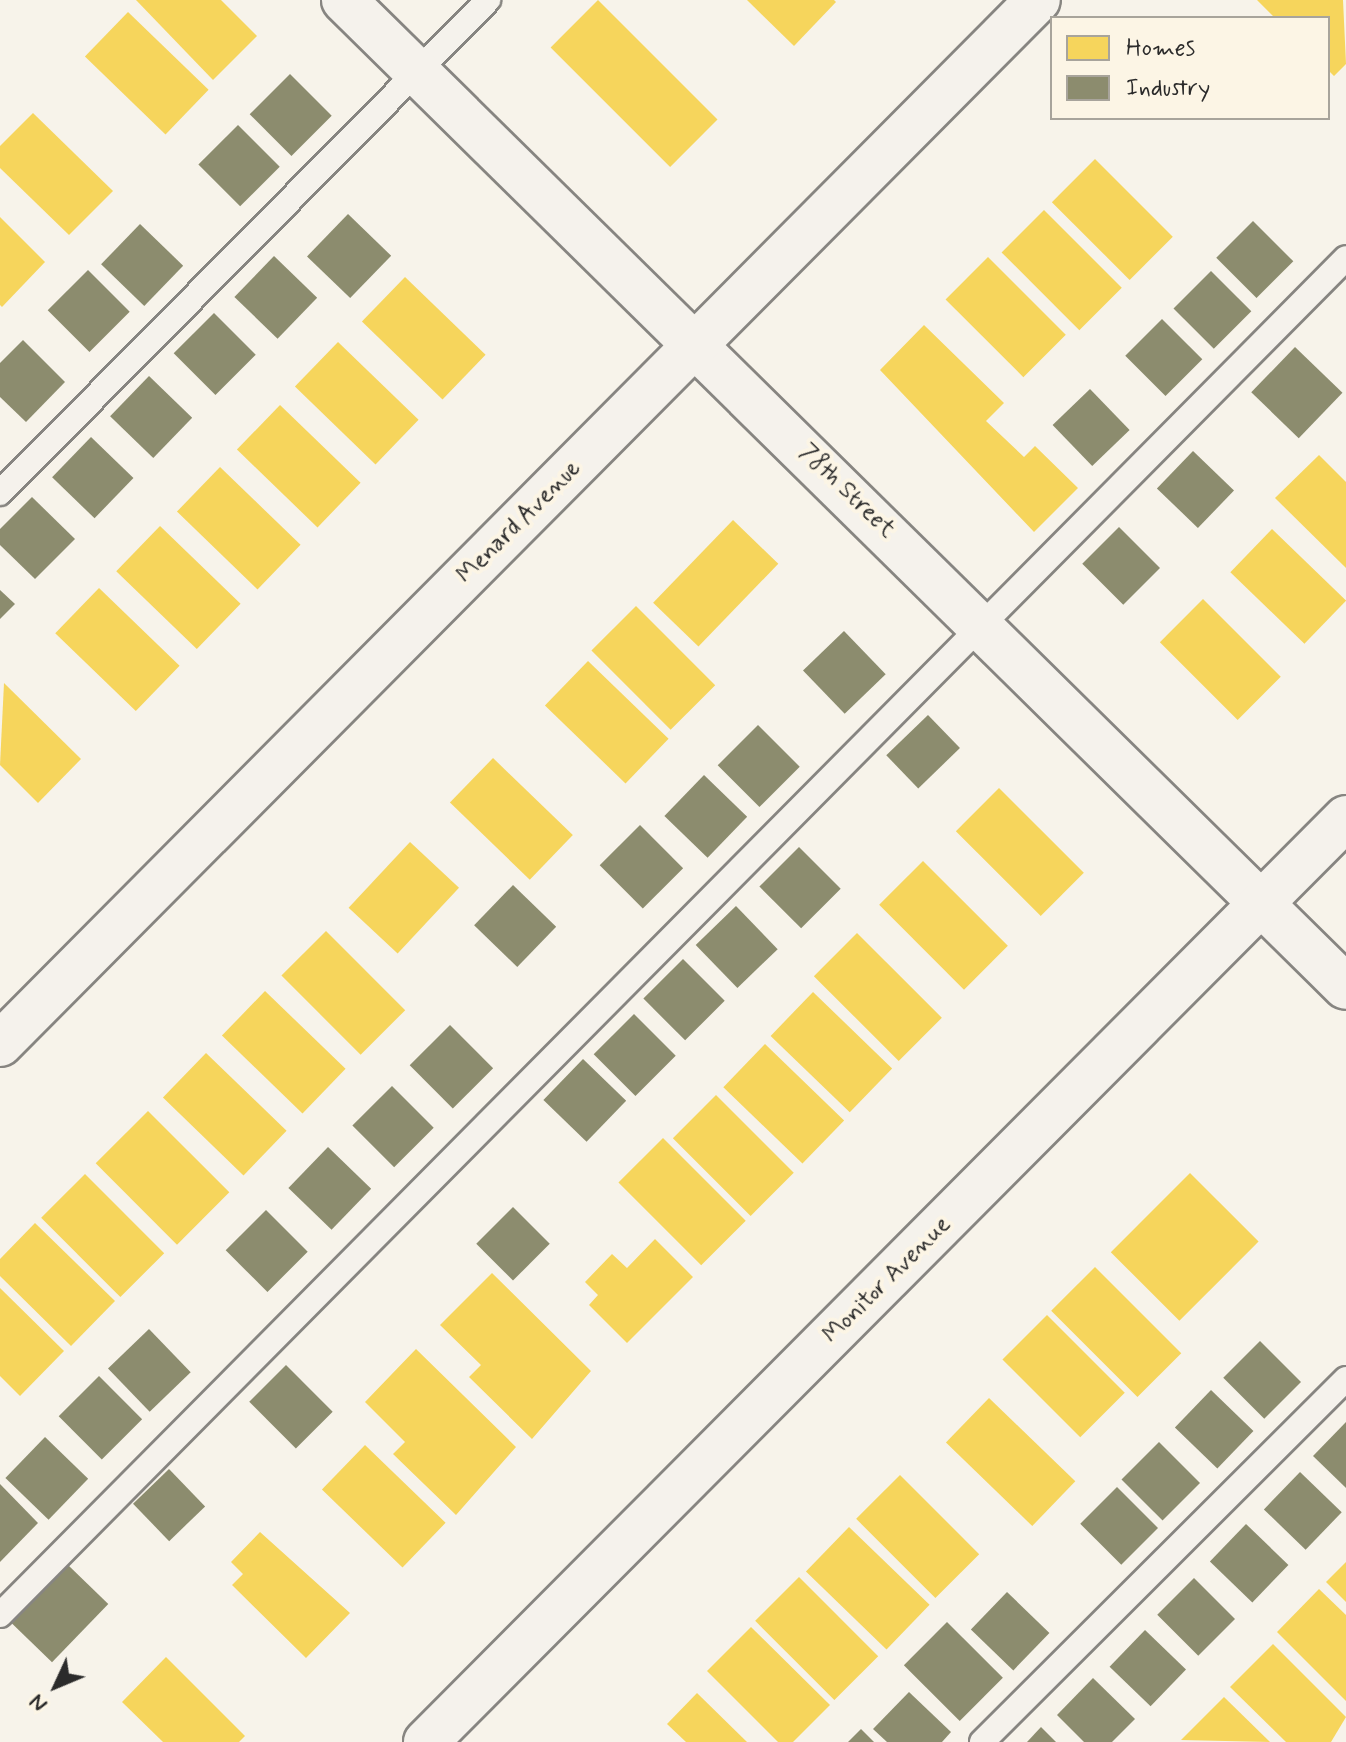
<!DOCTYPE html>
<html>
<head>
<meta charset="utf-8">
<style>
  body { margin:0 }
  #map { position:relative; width:1346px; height:1742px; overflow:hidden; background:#f7f3ea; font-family:Mynerve,sans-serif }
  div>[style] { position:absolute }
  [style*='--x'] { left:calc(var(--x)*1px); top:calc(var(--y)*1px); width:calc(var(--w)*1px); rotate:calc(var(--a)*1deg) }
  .homes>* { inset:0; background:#f6d55c; transform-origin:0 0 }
  .industry>* { inset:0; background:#8c8c6e; transform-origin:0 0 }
  .roads { filter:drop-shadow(2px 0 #878581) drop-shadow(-2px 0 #878581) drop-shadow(0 2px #878581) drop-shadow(0 -2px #878581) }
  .lane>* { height:24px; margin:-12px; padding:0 12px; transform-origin:12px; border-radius:12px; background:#f5f2ec }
  .street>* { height:44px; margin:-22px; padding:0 22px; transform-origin:22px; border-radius:22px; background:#f5f2ec }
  span { translate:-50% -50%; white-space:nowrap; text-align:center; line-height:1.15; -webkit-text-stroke:8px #fcf5e5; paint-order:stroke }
  .street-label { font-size:24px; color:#2b2b2b }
  .legend { position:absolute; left:1050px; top:16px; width:280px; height:104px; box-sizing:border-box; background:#fcf5e5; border:2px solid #a8a49b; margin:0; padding:10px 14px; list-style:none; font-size:24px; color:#2b2b2b }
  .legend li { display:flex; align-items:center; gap:16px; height:40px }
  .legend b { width:40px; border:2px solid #a8a49b }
  .north { position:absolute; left:16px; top:1646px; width:80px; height:80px; -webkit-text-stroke:6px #fcf5e5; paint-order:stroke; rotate:226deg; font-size:22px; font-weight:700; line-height:32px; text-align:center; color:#2b2b2b }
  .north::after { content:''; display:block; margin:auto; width:28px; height:36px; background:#2b2b2b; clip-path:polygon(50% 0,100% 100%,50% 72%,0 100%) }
</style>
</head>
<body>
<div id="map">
  <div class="homes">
    <i style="clip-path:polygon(136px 0,221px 0,257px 36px,213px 80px)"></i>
    <i style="left:598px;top:0;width:169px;height:67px;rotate:45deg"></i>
    <i style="clip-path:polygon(747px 0,834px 0,836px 2px,794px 46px)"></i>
    <i style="clip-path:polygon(1257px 0,1343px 0,1346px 64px,1334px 76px,1328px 70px,1328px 18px,1275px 18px)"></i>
    <i style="left:128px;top:12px;width:112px;height:62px;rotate:44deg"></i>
    <i style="clip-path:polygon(33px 113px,113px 191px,69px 235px,0 168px,0 146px)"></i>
    <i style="left:1095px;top:159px;width:110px;height:61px;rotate:45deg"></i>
    <i style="left:1044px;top:210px;width:110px;height:60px;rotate:45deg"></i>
    <i style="clip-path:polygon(0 217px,45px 262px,2px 307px,0 305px)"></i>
    <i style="left:988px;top:257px;width:110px;height:60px;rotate:45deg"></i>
    <i style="left:405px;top:277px;width:112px;height:62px;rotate:44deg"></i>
    <i style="clip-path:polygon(924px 325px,1004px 403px,986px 421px,1024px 457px,1035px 446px,1078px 488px,1034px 532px,880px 370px)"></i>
    <i style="left:338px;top:342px;width:112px;height:62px;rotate:44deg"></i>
    <i style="left:280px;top:405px;width:112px;height:62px;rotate:44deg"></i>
    <i style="clip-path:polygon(1319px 455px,1346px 482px,1346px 568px,1275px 498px)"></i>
    <i style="left:220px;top:467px;width:112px;height:62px;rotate:44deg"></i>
    <i style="left:733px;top:520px;width:63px;height:115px;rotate:44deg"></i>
    <i style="left:160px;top:526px;width:112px;height:63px;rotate:44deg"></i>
    <i style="left:1272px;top:529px;width:103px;height:60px;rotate:44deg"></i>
    <i style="left:99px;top:588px;width:112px;height:63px;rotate:44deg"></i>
    <i style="left:1203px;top:599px;width:110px;height:61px;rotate:45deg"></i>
    <i style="left:636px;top:606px;width:112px;height:63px;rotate:45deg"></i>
    <i style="left:588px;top:661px;width:112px;height:62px;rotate:44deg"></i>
    <i style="clip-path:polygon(4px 683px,81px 759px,38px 803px,0 765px)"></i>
    <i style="left:493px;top:758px;width:111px;height:62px;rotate:44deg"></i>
    <i style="left:999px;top:788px;width:120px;height:61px;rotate:45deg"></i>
    <i style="left:410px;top:842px;width:67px;height:90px;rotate:43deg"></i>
    <i style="left:923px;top:861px;width:120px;height:62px;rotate:45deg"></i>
    <i style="left:326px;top:931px;width:112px;height:63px;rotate:45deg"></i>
    <i style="left:857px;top:933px;width:120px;height:61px;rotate:45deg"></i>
    <i style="left:265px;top:991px;width:112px;height:62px;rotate:44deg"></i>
    <i style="left:813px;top:992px;width:110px;height:61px;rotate:44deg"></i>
    <i style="left:765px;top:1044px;width:110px;height:60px;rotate:44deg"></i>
    <i style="left:206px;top:1053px;width:112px;height:62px;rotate:44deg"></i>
    <i style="left:716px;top:1095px;width:110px;height:61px;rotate:45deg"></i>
    <i style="left:148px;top:1111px;width:115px;height:74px;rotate:45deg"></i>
    <i style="left:663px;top:1138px;width:117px;height:63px;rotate:45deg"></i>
    <i style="left:1190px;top:1173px;width:97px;height:112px;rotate:45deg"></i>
    <i style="left:85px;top:1174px;width:112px;height:62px;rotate:45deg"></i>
    <i style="clip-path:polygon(35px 1223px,115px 1301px,71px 1346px,0 1276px,0 1259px)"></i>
    <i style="clip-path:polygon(655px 1239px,693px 1277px,627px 1343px,589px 1305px,598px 1295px,585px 1282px,612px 1254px,627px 1268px)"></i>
    <i style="left:1095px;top:1267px;width:122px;height:62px;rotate:45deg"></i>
    <i style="clip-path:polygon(492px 1273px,591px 1371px,532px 1439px,469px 1377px,481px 1365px,440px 1325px)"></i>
    <i style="clip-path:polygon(0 1288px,64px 1351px,20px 1396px,0 1376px)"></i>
    <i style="left:1047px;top:1315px;width:110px;height:63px;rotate:45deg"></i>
    <i style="clip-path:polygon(416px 1349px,516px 1447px,456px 1515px,393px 1454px,405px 1442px,365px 1402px)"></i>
    <i style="left:989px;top:1398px;width:120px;height:62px;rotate:44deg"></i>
    <i style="left:365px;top:1445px;width:112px;height:62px;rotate:44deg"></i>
    <i style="left:900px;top:1475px;width:112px;height:62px;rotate:45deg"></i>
    <i style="left:849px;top:1527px;width:112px;height:62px;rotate:44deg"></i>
    <i style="clip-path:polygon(260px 1532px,350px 1613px,306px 1658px,232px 1585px,243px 1574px,231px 1562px)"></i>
    <i style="clip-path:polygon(1346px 1562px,1346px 1602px,1326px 1582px)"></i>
    <i style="left:799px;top:1577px;width:112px;height:62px;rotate:45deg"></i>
    <i style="clip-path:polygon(1319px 1589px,1346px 1615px,1346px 1701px,1277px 1632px)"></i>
    <i style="clip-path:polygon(751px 1627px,830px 1705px,793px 1742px,778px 1742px,707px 1671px)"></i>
    <i style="clip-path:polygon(1273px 1644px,1346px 1717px,1331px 1742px,1286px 1742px,1230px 1687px)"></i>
    <i style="clip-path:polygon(166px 1657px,245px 1736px,239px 1742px,163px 1742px,122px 1702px)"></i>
    <i style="clip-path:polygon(697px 1693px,747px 1742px,686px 1742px,667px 1724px)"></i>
    <i style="clip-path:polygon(1224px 1697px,1270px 1742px,1181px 1740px)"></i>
  </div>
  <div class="industry">
    <i style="left:290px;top:74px;width:59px;height:57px;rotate:45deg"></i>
    <i style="left:238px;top:125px;width:59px;height:56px;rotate:45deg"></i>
    <i style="left:348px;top:214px;width:60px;height:59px;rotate:44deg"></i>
    <i style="left:1253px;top:221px;width:57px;height:52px;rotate:45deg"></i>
    <i style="left:140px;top:224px;width:60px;height:56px;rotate:44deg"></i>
    <i style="left:274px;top:256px;width:60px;height:57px;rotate:44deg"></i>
    <i style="left:88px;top:270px;width:59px;height:57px;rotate:45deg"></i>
    <i style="left:1211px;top:271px;width:57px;height:53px;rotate:45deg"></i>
    <i style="left:214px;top:313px;width:59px;height:57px;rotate:45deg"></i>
    <i style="left:1162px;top:319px;width:57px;height:52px;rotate:45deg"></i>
    <i style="clip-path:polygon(23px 340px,65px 382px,26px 422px,0 397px,0 363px)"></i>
    <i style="left:1295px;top:347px;width:66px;height:63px;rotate:44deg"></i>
    <i style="left:149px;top:376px;width:60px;height:56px;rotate:44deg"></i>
    <i style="left:1090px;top:389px;width:57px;height:52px;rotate:46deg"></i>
    <i style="left:91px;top:437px;width:59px;height:56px;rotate:44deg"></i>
    <i style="left:1193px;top:451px;width:57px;height:52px;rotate:44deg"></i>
    <i style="clip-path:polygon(32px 497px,75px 539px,35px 579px,0 545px,0 529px)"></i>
    <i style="left:1119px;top:527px;width:58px;height:52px;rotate:45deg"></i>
    <i style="clip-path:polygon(0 590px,15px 604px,0 619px)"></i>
    <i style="left:844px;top:631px;width:60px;height:57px;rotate:46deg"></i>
    <i style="left:928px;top:715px;width:46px;height:58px;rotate:46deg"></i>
    <i style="left:758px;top:725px;width:59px;height:57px;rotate:45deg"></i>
    <i style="left:704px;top:775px;width:60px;height:57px;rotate:44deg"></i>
    <i style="left:640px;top:825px;width:61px;height:57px;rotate:45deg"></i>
    <i style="left:799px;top:847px;width:59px;height:56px;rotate:45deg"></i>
    <i style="left:513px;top:885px;width:60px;height:56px;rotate:44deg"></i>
    <i style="left:736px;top:906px;width:60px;height:56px;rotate:46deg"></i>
    <i style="left:683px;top:959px;width:59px;height:56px;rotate:45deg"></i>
    <i style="left:634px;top:1014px;width:59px;height:57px;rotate:45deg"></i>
    <i style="left:450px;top:1025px;width:61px;height:57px;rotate:45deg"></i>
    <i style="left:583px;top:1059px;width:60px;height:57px;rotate:44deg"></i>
    <i style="left:392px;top:1086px;width:59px;height:56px;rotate:45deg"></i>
    <i style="left:328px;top:1147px;width:60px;height:57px;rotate:44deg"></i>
    <i style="left:513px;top:1207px;width:52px;height:52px;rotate:45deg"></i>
    <i style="left:266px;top:1210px;width:59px;height:57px;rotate:45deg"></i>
    <i style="left:149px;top:1329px;width:60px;height:57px;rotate:46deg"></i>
    <i style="left:1260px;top:1341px;width:58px;height:52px;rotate:45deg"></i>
    <i style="left:286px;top:1365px;width:66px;height:52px;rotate:45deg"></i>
    <i style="left:99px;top:1376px;width:61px;height:57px;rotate:45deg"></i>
    <i style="left:1211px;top:1390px;width:59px;height:52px;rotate:44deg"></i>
    <i style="clip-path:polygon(1346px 1422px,1346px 1488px,1313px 1456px)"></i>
    <i style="left:45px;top:1437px;width:60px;height:57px;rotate:44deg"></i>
    <i style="left:1159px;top:1442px;width:58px;height:53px;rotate:45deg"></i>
    <i style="left:169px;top:1469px;width:52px;height:50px;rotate:46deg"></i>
    <i style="left:1300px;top:1472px;width:58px;height:52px;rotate:44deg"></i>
    <i style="clip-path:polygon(0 1484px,38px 1523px,0 1562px)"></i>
    <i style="left:1117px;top:1487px;width:58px;height:52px;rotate:45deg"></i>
    <i style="left:1246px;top:1524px;width:59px;height:52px;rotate:44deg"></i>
    <i style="left:68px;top:1565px;width:56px;height:81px;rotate:44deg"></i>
    <i style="left:1194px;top:1578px;width:58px;height:52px;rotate:45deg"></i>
    <i style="left:1007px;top:1592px;width:59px;height:52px;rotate:44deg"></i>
    <i style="left:947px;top:1622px;width:79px;height:61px;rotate:45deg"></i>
    <i style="left:1145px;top:1630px;width:57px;height:51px;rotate:44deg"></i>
    <i style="clip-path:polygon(1093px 1678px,1135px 1719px,1112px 1742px,1084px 1742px,1057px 1715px)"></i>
    <i style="clip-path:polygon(909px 1692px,951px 1732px,942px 1742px,887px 1742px,873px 1729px)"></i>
    <i style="clip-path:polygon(1041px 1727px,1056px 1742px,1027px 1742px)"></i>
    <i style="clip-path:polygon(861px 1729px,874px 1742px,848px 1742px)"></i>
  </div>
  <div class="roads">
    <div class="lane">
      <i style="--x:0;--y:493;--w:694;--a:-45.29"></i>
      <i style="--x:0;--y:1615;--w:1911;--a:-45.23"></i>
      <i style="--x:982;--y:1742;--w:514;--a:-44.92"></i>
    </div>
    <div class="street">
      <i style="--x:344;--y:0;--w:1406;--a:44.57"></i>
      <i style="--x:0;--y:1044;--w:1472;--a:-45.17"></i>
      <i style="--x:426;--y:1742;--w:1304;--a:-45.12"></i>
    </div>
  </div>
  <div class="street-label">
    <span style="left:847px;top:491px;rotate:44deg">78th Street</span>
    <span style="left:519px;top:522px;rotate:-45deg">Menard Avenue</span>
    <span style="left:887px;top:1280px;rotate:-45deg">Monitor Avenue</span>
  </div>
  <ul class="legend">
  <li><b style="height:22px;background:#f6d55c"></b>Homes</li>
  <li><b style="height:22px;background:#8c8c6e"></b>Industry</li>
  </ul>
  <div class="north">N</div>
</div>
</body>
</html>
